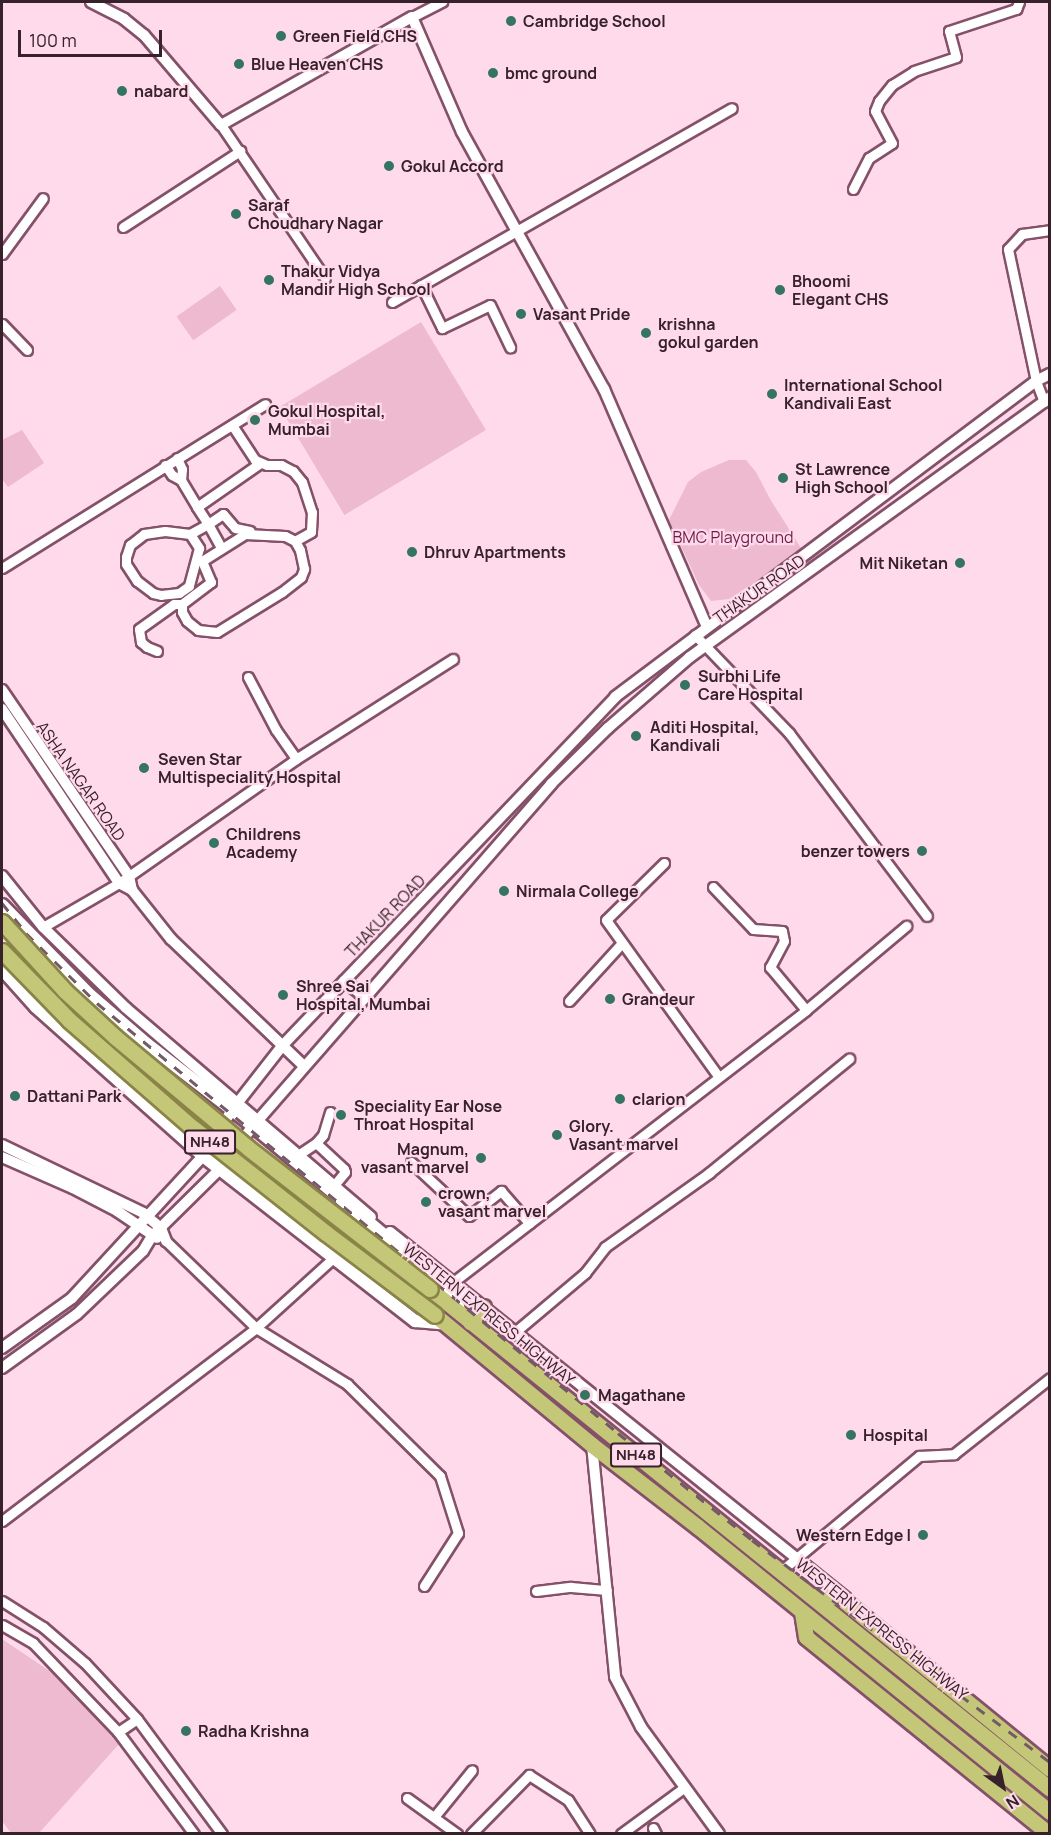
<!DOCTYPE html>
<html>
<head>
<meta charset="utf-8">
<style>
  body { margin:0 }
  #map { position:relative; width:1051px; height:1835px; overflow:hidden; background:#ffdaea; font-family:Manrope,sans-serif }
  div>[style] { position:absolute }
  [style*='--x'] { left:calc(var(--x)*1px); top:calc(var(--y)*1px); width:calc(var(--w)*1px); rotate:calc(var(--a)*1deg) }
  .green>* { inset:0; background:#edbad0; transform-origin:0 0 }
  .roads { filter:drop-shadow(2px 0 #845169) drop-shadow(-2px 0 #845169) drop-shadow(0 2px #845169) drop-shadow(0 -2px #845169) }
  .minor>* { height:9px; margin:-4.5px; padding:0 4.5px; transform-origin:4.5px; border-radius:4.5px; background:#fff }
  .tertiary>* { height:10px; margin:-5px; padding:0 5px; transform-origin:5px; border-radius:5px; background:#fff }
  .secondary>* { height:12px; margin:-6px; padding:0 6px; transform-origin:6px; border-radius:6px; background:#fff }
  .trunk>* { height:15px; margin:-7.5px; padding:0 7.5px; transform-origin:7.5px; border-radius:7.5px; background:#c4c778 }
  .rail>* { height:3px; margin-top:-1.5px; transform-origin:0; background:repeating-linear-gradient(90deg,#745a66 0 10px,transparent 0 20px) }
  .bridges { filter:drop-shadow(2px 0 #8a8448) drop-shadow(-2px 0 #8a8448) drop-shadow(0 2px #8a8448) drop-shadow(0 -2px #8a8448) }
  .trunk-bridge>* { height:15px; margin:-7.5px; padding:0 7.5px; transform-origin:7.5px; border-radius:7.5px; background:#c4c778 }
  .dots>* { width:16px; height:16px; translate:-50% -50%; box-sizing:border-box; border:3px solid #ffdaea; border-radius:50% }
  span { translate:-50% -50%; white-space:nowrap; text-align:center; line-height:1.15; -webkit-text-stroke:4.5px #ffdaea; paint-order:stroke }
  .shield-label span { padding:2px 4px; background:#ffdaea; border:2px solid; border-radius:4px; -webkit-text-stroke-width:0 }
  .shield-label { font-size:15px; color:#37212b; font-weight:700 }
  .poi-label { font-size:16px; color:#37212b; font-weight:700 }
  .left { translate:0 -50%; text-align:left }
  .right { translate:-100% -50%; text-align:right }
  .park-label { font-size:16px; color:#701c4b }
  .street-label { font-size:16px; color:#37212b }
  .frame { position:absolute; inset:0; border:3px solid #37212b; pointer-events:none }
  .north { position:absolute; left:973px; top:1757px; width:60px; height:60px; -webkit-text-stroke:4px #ffdaea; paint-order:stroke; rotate:147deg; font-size:16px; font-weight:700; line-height:24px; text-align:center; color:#37212b }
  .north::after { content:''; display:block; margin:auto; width:21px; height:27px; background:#37212b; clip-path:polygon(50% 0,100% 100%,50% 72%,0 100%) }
  .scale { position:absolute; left:18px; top:30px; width:144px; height:27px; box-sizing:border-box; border:3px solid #37212b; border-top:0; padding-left:8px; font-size:18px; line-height:21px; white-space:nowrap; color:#37212b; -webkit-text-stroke:4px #ffdaea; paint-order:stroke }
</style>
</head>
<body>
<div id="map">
  <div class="green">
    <i style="left:220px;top:286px;width:29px;height:53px;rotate:55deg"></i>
    <i style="left:421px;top:322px;width:126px;height:165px;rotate:59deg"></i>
    <i style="clip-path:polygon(22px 430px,44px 463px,8px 487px,2px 479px,2px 440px)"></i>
    <i style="clip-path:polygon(729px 460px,746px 460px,756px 472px,770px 499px,801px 548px,780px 566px,729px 599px,711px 601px,699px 585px,669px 520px,688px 482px,701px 472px)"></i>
    <i style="clip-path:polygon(2px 1639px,51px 1672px,94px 1710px,120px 1743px,39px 1833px,11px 1833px,2px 1821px)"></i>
  </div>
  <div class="roads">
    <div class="minor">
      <i style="--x:412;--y:17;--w:34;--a:-27"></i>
      <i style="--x:221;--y:125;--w:185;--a:55.8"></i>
      <i style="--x:853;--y:189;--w:35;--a:-63"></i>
      <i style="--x:869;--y:158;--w:27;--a:-33"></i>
      <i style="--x:892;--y:143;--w:36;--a:-118"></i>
      <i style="--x:875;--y:111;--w:11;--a:-68"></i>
      <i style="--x:879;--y:101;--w:21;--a:-51"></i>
      <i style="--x:892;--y:85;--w:26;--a:-32"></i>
      <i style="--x:914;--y:71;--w:44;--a:-18.4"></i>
      <i style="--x:956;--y:57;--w:27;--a:-105"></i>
      <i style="--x:949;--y:31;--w:71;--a:-18.2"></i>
      <i style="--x:1016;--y:9;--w:8;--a:-67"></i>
      <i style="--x:123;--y:227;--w:140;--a:-33"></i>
      <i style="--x:2;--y:254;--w:69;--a:-53.8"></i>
      <i style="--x:421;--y:285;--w:48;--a:64"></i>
      <i style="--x:442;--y:328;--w:53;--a:-25.6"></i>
      <i style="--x:490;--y:305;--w:47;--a:64.5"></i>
      <i style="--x:392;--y:302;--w:391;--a:-29.7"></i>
      <i style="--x:2;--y:324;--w:36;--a:46"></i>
      <i style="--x:1044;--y:402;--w:22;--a:-111"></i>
      <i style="--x:1036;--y:381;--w:135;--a:-102"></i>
      <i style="--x:1008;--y:249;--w:21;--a:-47"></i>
      <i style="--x:1022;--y:234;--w:28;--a:-8"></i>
      <i style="--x:232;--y:425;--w:42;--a:56.7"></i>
      <i style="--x:255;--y:460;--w:13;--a:23"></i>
      <i style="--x:267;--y:465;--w:14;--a:0"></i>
      <i style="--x:281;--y:465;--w:13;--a:27"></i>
      <i style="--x:293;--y:471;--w:14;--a:51"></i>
      <i style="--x:302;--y:482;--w:32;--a:72"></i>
      <i style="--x:312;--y:512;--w:20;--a:93"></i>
      <i style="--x:311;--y:532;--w:18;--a:151"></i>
      <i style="--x:295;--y:541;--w:11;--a:-153"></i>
      <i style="--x:285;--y:536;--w:40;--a:-177.1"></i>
      <i style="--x:245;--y:534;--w:51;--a:147.9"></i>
      <i style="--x:202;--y:561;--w:23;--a:67"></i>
      <i style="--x:211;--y:582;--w:36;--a:143"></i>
      <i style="--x:182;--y:604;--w:8;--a:90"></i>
      <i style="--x:182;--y:612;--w:10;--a:61"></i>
      <i style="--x:187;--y:621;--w:14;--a:39"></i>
      <i style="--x:198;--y:630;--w:19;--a:6"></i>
      <i style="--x:217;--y:632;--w:76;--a:-31.6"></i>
      <i style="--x:282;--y:592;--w:24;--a:-38"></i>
      <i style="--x:301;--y:577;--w:9;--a:-69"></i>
      <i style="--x:304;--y:569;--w:19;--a:-102"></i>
      <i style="--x:300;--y:550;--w:10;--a:-119"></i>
      <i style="--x:177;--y:458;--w:12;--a:66"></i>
      <i style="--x:182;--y:469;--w:11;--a:95"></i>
      <i style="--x:165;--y:465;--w:12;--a:55"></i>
      <i style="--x:172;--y:475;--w:10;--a:29"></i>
      <i style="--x:181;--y:480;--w:31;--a:59"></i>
      <i style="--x:197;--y:507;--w:77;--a:-34.9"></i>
      <i style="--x:197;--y:507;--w:20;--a:57"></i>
      <i style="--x:208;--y:524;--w:18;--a:-34"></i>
      <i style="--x:223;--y:514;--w:18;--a:49"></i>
      <i style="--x:235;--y:528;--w:15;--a:11"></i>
      <i style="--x:190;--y:534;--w:17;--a:57"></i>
      <i style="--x:199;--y:548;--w:39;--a:105"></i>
      <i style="--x:189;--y:586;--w:12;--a:145"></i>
      <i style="--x:179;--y:593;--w:18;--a:174"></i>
      <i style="--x:161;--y:595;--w:8;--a:-166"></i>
      <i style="--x:153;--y:593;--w:20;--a:-143"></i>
      <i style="--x:137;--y:581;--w:20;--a:-123"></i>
      <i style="--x:126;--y:564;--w:7;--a:-90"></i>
      <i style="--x:126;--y:557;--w:13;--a:-72"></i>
      <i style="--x:130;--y:545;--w:18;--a:-38"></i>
      <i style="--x:144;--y:534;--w:21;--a:-8"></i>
      <i style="--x:165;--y:531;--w:25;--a:7"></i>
      <i style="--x:190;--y:534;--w:21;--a:-29"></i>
      <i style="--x:208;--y:524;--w:26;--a:61"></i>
      <i style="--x:2;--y:568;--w:310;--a:-31.9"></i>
      <i style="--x:695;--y:635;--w:136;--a:46.2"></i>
      <i style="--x:789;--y:733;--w:229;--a:53"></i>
      <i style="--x:157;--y:651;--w:11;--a:-158"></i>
      <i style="--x:147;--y:647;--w:8;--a:-140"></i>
      <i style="--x:141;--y:642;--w:13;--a:-99"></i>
      <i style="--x:139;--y:629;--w:43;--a:-35.5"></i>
      <i style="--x:174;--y:604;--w:8;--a:0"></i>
      <i style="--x:248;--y:677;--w:60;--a:62.2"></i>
      <i style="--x:276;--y:730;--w:35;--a:55"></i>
      <i style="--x:664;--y:863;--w:81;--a:135.5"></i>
      <i style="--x:606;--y:920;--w:192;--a:54.3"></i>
      <i style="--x:713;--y:887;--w:58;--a:46.4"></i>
      <i style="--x:753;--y:929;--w:29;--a:4"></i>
      <i style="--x:782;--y:931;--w:10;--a:79"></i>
      <i style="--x:784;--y:941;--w:30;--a:118"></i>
      <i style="--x:770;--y:967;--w:56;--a:50.1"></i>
      <i style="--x:43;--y:927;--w:88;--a:-30.1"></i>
      <i style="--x:119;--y:883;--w:216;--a:-35"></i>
      <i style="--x:296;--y:759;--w:186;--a:-32.5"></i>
      <i style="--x:569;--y:1001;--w:77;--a:-47.6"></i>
      <i style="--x:316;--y:1143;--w:11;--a:-49"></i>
      <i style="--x:323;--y:1135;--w:24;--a:-73"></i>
      <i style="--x:298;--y:1155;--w:22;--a:-34"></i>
      <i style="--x:316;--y:1143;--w:38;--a:43"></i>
      <i style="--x:344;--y:1169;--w:3;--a:72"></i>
      <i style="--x:345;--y:1172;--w:17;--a:130"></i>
      <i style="--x:411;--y:1162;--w:79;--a:43"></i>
      <i style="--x:469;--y:1216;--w:41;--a:-38"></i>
      <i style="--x:501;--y:1191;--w:43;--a:48.8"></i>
      <i style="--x:166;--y:1241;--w:125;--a:44"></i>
      <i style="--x:256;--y:1328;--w:107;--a:31.6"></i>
      <i style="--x:347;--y:1384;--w:131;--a:44.7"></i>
      <i style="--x:440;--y:1476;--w:60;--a:72.5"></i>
      <i style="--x:458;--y:1533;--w:63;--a:122.7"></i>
      <i style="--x:448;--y:1286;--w:452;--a:-37.6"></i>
      <i style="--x:806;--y:1010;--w:131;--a:-40"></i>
      <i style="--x:515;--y:1332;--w:92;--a:-40.1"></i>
      <i style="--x:585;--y:1273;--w:33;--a:-52"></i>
      <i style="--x:605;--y:1247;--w:128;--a:-35.4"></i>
      <i style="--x:709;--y:1173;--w:181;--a:-39.2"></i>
      <i style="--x:2;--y:1521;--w:319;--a:-37.2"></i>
      <i style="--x:256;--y:1328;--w:103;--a:-42.2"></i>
      <i style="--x:781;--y:1571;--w:180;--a:-39.8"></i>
      <i style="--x:919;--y:1456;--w:35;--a:-3"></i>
      <i style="--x:954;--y:1454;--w:122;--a:-38.4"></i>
      <i style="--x:536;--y:1591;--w:35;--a:-7"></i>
      <i style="--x:571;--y:1587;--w:36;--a:5"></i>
      <i style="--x:2;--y:1601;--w:49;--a:32.4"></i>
      <i style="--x:43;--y:1627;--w:55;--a:40.6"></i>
      <i style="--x:85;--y:1663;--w:76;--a:47.1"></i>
      <i style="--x:137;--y:1719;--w:143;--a:53.5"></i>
      <i style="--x:2;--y:1625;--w:36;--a:30"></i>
      <i style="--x:33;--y:1643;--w:123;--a:46.3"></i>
      <i style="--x:118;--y:1732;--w:127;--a:53.3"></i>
      <i style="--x:118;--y:1732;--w:23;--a:-34"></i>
      <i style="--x:407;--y:1798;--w:62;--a:35.8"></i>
      <i style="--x:434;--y:1817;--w:60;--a:-51"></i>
      <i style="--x:653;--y:1828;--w:7;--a:63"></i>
      <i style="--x:471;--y:1834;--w:83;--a:-45.5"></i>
      <i style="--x:529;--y:1775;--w:46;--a:32.7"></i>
      <i style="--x:568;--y:1800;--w:40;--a:57.1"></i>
      <i style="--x:621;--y:1834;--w:79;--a:-36.3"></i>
    </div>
    <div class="tertiary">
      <i style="--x:91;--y:2;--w:37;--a:27"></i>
      <i style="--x:124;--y:19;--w:26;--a:39"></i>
      <i style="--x:144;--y:35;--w:118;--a:49.5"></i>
      <i style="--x:221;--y:125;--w:219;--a:-29.5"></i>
      <i style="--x:412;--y:17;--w:125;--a:66.5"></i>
      <i style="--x:462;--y:132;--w:294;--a:61.1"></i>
      <i style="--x:604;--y:389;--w:259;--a:66.6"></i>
      <i style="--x:2;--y:690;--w:225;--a:55.7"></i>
      <i style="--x:129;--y:876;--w:14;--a:78"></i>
      <i style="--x:2;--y:709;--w:210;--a:56.1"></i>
      <i style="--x:119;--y:883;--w:15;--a:28"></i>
      <i style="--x:132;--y:890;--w:63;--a:51.5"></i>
      <i style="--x:171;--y:939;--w:184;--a:43.7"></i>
      <i style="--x:2;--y:876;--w:65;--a:51.2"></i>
      <i style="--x:43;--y:927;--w:116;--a:44.3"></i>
      <i style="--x:126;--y:1008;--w:322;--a:40.5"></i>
      <i style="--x:344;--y:981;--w:26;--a:37"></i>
      <i style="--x:2;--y:1145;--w:157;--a:25.7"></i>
      <i style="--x:143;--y:1213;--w:23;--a:40"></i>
      <i style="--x:161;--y:1228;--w:14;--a:69"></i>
      <i style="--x:2;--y:1157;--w:77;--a:23.6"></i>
      <i style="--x:73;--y:1188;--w:50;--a:27.6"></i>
      <i style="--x:117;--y:1211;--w:48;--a:34"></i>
      <i style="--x:390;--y:1232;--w:585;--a:38.75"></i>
      <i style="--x:2;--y:1348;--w:86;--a:-35.5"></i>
      <i style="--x:72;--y:1298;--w:193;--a:-47.3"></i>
      <i style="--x:203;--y:1156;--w:54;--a:-57.8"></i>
      <i style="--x:232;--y:1110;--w:83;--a:-51.9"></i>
      <i style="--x:283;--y:1045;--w:481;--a:-46.3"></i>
      <i style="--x:615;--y:697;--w:526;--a:-36.89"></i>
      <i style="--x:1036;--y:381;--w:16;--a:-27"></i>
      <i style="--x:2;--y:1368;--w:92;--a:-35.8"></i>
      <i style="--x:77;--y:1314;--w:91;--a:-43.7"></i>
      <i style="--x:143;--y:1251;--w:17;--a:-59"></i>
      <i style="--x:152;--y:1236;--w:95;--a:-44.6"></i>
      <i style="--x:220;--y:1169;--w:54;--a:-52.5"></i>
      <i style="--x:253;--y:1126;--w:454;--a:-48.9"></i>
      <i style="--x:551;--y:784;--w:80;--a:-44.5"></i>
      <i style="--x:608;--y:728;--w:108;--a:-40.9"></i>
      <i style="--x:690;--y:657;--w:444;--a:-35.8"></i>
      <i style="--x:592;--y:1445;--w:233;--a:84.3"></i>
      <i style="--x:615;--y:1677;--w:56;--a:62.5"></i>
      <i style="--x:641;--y:1727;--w:132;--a:53.9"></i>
    </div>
    <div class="secondary">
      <i style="--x:2;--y:905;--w:124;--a:45.7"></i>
      <i style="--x:89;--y:994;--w:77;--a:40.8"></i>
      <i style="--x:147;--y:1044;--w:134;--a:37.7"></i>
      <i style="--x:253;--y:1126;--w:263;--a:39.7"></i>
      <i style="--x:455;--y:1294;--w:21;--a:76"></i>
      <i style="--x:2;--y:969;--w:51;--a:48.2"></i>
      <i style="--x:36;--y:1007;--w:224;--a:41.7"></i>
      <i style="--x:203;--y:1156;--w:269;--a:37.9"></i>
      <i style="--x:415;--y:1321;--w:32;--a:5"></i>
    </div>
    <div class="trunk">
      <i style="--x:430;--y:1289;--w:796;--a:38.88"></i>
      <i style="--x:435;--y:1315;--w:204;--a:39.6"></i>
      <i style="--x:592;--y:1445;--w:134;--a:37.7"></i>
      <i style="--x:698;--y:1527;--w:453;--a:39"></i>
      <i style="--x:470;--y:1322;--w:20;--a:-49"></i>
      <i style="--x:813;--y:1596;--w:26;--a:2"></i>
      <i style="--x:839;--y:1597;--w:272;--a:39.2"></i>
      <i style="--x:802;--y:1612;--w:25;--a:81"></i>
      <i style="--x:806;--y:1637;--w:313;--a:39"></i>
    </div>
  </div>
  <div class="rail">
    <i style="--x:2;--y:903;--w:38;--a:51"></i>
    <i style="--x:26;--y:933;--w:100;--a:44.6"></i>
    <i style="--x:97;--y:1003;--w:676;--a:39.53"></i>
    <i style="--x:618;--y:1433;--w:171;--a:38.6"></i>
    <i style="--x:752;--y:1540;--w:372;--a:36.7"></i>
  </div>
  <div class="bridges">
    <div class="trunk-bridge">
      <i style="--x:2;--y:922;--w:93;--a:47.6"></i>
      <i style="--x:65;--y:991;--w:68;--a:42.6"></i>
      <i style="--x:115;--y:1037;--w:173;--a:39.8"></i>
      <i style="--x:248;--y:1148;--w:230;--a:37.8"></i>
      <i style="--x:2;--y:951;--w:96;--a:45.8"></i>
      <i style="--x:69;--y:1020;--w:164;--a:41.1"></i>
      <i style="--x:193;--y:1128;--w:169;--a:38.3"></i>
      <i style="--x:326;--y:1233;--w:136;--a:37"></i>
    </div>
  </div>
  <div class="dots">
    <i style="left:511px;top:21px;background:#357460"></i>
    <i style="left:281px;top:36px;background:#357460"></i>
    <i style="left:239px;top:64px;background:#357460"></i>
    <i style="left:493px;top:73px;background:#357460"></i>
    <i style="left:122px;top:91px;background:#357460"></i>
    <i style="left:389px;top:166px;background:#357460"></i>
    <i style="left:236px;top:214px;background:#357460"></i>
    <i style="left:269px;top:280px;background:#357460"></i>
    <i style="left:780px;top:290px;background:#357460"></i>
    <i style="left:521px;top:314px;background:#357460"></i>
    <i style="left:646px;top:333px;background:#357460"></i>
    <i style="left:772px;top:394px;background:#357460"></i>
    <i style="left:255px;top:420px;background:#357460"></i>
    <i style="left:783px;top:478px;background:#357460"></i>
    <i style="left:412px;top:552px;background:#357460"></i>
    <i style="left:960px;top:563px;background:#357460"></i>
    <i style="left:685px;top:685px;background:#357460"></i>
    <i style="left:636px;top:736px;background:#357460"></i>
    <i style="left:144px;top:768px;background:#357460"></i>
    <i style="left:214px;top:843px;background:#357460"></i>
    <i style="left:922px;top:851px;background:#357460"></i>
    <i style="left:504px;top:891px;background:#357460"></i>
    <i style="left:283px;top:995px;background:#357460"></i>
    <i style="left:610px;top:999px;background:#357460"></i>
    <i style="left:15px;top:1096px;background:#357460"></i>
    <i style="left:620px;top:1099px;background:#357460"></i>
    <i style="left:341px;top:1115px;background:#357460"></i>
    <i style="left:557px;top:1135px;background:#357460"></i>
    <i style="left:481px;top:1158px;background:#357460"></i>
    <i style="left:426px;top:1202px;background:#357460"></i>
    <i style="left:585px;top:1395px;background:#357460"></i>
    <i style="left:851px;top:1435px;background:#357460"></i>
    <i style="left:923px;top:1535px;background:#357460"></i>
    <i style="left:186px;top:1731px;background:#357460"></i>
  </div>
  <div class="shield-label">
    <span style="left:210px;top:1142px">NH48</span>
    <span style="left:636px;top:1455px">NH48</span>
  </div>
  <div class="poi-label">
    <span class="left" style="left:523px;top:21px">Cambridge School</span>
    <span class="left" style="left:293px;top:36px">Green Field CHS</span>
    <span class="left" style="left:251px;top:64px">Blue Heaven CHS</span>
    <span class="left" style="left:505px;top:73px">bmc ground</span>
    <span class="left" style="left:134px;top:91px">nabard</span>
    <span class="left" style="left:401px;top:166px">Gokul Accord</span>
    <span class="left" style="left:248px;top:214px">Saraf<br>Choudhary Nagar</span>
    <span class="left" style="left:281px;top:280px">Thakur Vidya<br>Mandir High School</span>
    <span class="left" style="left:792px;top:290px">Bhoomi<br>Elegant CHS</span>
    <span class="left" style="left:533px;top:314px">Vasant Pride</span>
    <span class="left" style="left:658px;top:333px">krishna<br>gokul garden</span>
    <span class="left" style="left:784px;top:394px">International School<br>Kandivali East</span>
    <span class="left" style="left:268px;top:420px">Gokul Hospital,<br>Mumbai</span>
    <span class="left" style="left:795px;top:478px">St Lawrence<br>High School</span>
    <span class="left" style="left:424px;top:552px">Dhruv Apartments</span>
    <span class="right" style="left:948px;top:563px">Mit Niketan</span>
    <span class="left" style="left:698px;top:685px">Surbhi Life<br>Care Hospital</span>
    <span class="left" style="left:650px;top:736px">Aditi Hospital,<br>Kandivali</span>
    <span class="left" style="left:158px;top:768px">Seven Star<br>Multispeciality Hospital</span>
    <span class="left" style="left:226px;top:843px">Childrens<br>Academy</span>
    <span class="right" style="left:910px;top:851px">benzer towers</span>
    <span class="left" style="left:516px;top:891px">Nirmala College</span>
    <span class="left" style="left:296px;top:995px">Shree Sai<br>Hospital, Mumbai</span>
    <span class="left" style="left:622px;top:999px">Grandeur</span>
    <span class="left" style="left:27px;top:1096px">Dattani Park</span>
    <span class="left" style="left:632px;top:1099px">clarion</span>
    <span class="left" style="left:354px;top:1115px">Speciality Ear Nose<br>Throat Hospital</span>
    <span class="left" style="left:569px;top:1135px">Glory.<br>Vasant marvel</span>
    <span class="right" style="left:469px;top:1158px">Magnum,<br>vasant marvel</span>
    <span class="left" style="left:438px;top:1202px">crown,<br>vasant marvel</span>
    <span class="left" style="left:598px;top:1395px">Magathane</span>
    <span class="left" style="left:863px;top:1435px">Hospital</span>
    <span class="right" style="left:911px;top:1535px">Western Edge I</span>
    <span class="left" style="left:198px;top:1731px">Radha Krishna</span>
  </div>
  <div class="park-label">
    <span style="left:733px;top:537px">BMC Playground</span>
  </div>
  <div class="street-label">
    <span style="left:759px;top:589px;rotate:-35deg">THAKUR ROAD</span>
    <span style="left:81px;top:781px;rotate:55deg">ASHA NAGAR ROAD</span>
    <span style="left:385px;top:916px;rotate:-46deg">THAKUR ROAD</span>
    <span style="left:489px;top:1314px;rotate:39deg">WESTERN EXPRESS HIGHWAY</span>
    <span style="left:882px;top:1629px;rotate:39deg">WESTERN EXPRESS HIGHWAY</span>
  </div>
  <div class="frame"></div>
  <div class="north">N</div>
  <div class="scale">100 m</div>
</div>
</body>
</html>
